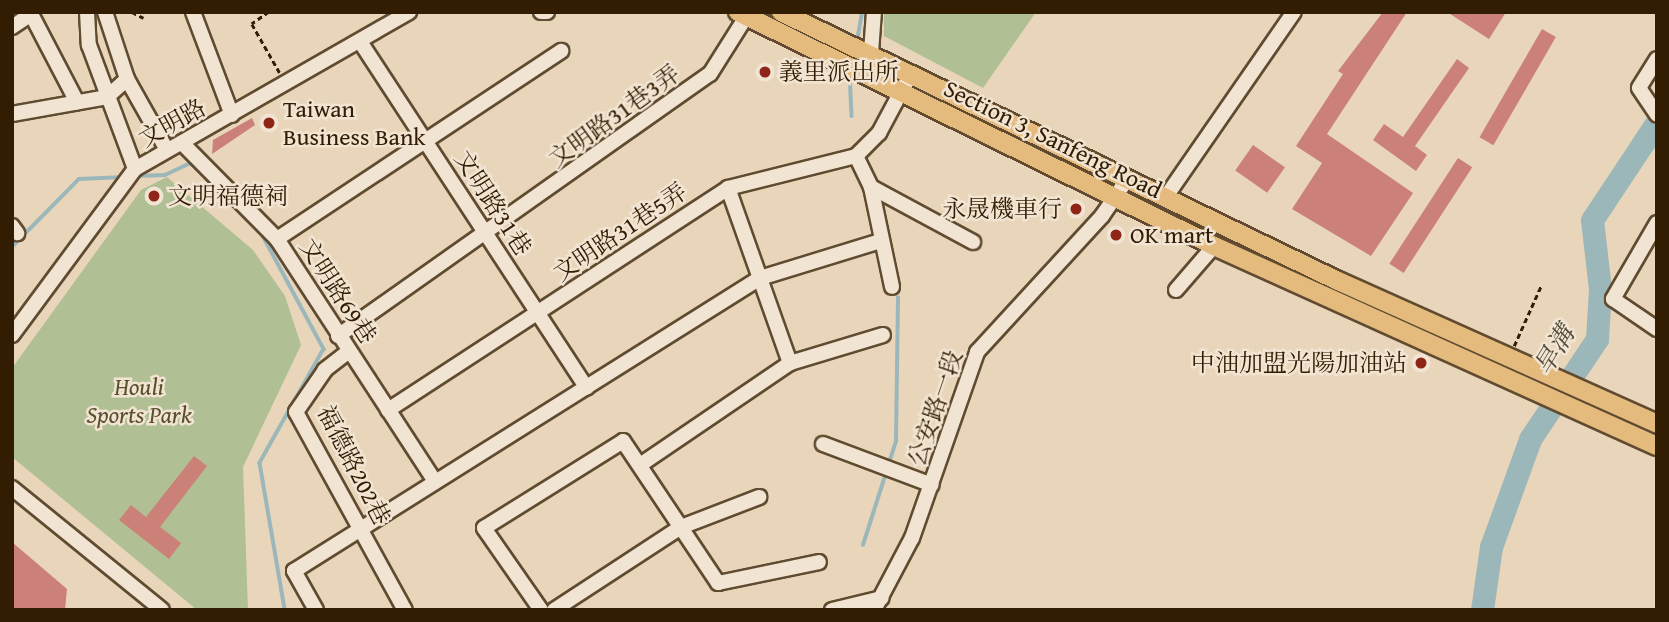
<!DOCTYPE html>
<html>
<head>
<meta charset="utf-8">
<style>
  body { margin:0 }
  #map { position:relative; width:1669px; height:622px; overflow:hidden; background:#e9d6ba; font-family:"Gentium Book Plus","Noto Serif TC",serif }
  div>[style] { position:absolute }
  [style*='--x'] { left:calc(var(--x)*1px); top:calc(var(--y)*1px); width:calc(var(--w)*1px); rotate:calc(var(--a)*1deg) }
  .green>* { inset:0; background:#b1bf94 }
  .stream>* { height:3.5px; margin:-1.75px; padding:0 1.75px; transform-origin:1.75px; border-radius:1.75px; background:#9cb7ba }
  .river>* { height:23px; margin:-11.5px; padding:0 11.5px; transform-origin:11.5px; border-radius:11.5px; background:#9cb7ba }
  .building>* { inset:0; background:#cb8078; transform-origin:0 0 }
  .path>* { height:2.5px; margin-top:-1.25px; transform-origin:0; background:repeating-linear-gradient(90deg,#331d02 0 5px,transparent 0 8.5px) }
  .roads { filter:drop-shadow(2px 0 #604b30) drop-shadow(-2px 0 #604b30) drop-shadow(0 2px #604b30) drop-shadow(0 -2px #604b30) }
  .minor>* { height:14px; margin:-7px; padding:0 7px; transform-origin:7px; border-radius:7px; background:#f1e4d2 }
  .major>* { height:18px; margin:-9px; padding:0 9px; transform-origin:9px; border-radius:9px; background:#e4bb7d }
  .dots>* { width:19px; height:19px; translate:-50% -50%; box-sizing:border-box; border:4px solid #f1e4d2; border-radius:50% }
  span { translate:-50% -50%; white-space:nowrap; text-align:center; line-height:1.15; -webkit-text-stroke:5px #f1e4d2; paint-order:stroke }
  .poi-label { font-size:24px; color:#331d02 }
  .left { translate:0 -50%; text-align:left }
  .right { translate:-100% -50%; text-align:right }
  .street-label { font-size:24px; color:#331d02 }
  .park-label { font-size:24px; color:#594e2e; font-style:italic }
  .water-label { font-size:26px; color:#524b39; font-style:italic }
  .frame { position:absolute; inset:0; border:14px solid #331d02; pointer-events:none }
</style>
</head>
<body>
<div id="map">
  <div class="green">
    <i style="clip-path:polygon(884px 12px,1036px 12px,983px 88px,884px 36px)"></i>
    <i style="clip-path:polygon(167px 177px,253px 250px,285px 296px,301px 345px,243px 467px,248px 610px,197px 610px,12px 457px,12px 368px,141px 190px)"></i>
  </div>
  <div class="stream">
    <i style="--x:857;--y:41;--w:29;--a:-80"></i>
    <i style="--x:850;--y:73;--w:43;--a:87.3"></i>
    <i style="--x:136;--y:176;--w:29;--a:-2"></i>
    <i style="--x:165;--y:175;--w:29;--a:-25"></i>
    <i style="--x:191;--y:163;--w:86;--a:44.5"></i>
    <i style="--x:262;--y:234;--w:131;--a:61.7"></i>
    <i style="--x:324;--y:349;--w:131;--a:119.3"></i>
    <i style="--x:260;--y:463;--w:149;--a:80.3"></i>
    <i style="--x:12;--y:247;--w:95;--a:-45.4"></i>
    <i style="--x:79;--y:179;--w:46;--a:-2.5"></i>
    <i style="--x:889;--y:463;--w:23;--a:-72"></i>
    <i style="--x:896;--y:441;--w:143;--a:-89.2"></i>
    <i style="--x:863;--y:545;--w:79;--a:-72.3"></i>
  </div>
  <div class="river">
    <i style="--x:1482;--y:610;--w:64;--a:-81.9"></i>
    <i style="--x:1491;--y:547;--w:115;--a:-70.1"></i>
    <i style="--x:1530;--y:439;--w:120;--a:-56.2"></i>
    <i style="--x:1597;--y:339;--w:50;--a:-86.6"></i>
    <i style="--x:1600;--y:289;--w:69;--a:-96.6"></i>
    <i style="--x:1592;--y:220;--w:118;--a:-56.4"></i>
  </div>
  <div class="building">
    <i style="clip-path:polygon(1383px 12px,1407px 12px,1327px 134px,1413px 193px,1371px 256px,1292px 209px,1322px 163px,1296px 146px,1343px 74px,1338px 71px)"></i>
    <i style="clip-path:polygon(1447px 12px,1506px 12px,1489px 39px)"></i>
    <i style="left:1542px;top:29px;width:16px;height:125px;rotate:30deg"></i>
    <i style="clip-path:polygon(1457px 59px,1469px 68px,1415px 146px,1427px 155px,1416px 171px,1373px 140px,1384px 124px,1403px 137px)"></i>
    <i style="clip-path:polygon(252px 118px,255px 125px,212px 154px,213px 140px)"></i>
    <i style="left:1253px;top:145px;width:39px;height:31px;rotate:35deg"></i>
    <i style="left:1458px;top:158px;width:17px;height:126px;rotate:33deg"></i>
    <i style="clip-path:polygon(194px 456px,207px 466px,160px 527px,181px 543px,169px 559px,119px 520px,131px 505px,146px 517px)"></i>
    <i style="clip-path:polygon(12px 542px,67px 589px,65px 610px,12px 610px)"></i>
  </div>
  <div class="path">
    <i style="--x:132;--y:12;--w:13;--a:27"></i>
    <i style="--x:269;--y:12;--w:21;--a:145"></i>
    <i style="--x:252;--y:24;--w:56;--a:60.3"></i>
    <i style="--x:1514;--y:346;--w:66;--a:-65.8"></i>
  </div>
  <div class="roads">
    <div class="minor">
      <i style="--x:30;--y:12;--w:102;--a:62.4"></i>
      <i style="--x:87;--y:12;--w:33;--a:87"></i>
      <i style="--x:89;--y:45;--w:132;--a:69.6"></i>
      <i style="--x:105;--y:12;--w:71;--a:71.8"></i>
      <i style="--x:127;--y:79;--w:81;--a:60.6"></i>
      <i style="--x:193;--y:12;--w:110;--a:69.3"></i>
      <i style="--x:541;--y:12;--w:6;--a:0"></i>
      <i style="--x:12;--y:27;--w:23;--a:-34"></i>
      <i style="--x:361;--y:43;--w:412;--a:56.8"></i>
      <i style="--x:1657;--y:59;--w:34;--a:122"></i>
      <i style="--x:1639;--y:88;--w:32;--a:56"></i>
      <i style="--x:870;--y:66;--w:54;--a:-85.8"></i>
      <i style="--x:12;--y:114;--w:97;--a:-10.1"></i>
      <i style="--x:107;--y:97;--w:27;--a:-42"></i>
      <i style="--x:183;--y:144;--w:134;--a:45.3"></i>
      <i style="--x:277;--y:239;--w:289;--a:56.9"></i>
      <i style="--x:856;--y:156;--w:34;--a:64"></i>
      <i style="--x:871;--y:187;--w:102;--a:78.1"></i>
      <i style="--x:871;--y:187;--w:116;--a:28.3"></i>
      <i style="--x:728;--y:188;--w:186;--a:70.5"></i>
      <i style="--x:1165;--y:198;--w:226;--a:-55.3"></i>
      <i style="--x:1657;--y:223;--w:88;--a:120.1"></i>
      <i style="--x:1613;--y:299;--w:53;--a:34.3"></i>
      <i style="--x:12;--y:226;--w:9;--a:54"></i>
      <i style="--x:277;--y:239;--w:341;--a:-33.5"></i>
      <i style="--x:1176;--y:290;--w:58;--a:-49.2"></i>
      <i style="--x:12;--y:335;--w:207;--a:-53.5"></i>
      <i style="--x:135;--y:169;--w:316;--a:-29.8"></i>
      <i style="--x:338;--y:336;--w:455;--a:-35.2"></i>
      <i style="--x:710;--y:74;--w:73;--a:-57.8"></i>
      <i style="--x:349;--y:351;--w:31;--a:142"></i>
      <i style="--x:325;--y:370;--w:51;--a:124.6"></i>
      <i style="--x:296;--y:412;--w:226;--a:61.2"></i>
      <i style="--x:388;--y:410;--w:406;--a:-33.1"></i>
      <i style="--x:728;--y:188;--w:132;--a:-14"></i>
      <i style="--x:856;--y:156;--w:33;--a:-45"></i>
      <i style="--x:879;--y:133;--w:68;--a:-61.9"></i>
      <i style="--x:823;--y:444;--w:116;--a:20.6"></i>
      <i style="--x:640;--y:465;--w:181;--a:-34.2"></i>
      <i style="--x:790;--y:363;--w:97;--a:-16.8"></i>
      <i style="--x:12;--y:488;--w:193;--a:39.1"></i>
      <i style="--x:316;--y:610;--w:45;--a:-119.4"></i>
      <i style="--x:294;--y:571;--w:550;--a:-32.16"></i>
      <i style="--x:760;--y:278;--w:126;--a:-17.1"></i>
      <i style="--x:541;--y:610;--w:100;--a:-124.8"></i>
      <i style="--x:484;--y:528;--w:164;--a:-32"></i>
      <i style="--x:623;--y:441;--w:171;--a:56.2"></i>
      <i style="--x:718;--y:583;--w:103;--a:-11.7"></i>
      <i style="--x:554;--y:610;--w:152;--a:-33.2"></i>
      <i style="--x:681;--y:527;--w:84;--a:-21"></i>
      <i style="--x:832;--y:610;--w:51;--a:-13.5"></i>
      <i style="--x:874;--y:610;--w:81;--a:-62.2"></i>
      <i style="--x:912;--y:538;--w:197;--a:-70.7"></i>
      <i style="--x:977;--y:352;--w:185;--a:-47.4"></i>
      <i style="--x:1102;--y:216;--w:42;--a:-55.6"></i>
    </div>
    <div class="major">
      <i style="--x:738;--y:12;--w:530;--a:26.18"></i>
      <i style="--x:1214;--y:246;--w:486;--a:24.3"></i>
      <i style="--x:781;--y:12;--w:619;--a:25.78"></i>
      <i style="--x:1338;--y:281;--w:350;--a:24.1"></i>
    </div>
  </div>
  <div class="dots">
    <i style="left:765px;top:72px;background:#8f2418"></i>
    <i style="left:269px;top:123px;background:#8f2418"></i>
    <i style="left:154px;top:196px;background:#8f2418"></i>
    <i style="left:1076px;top:209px;background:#8f2418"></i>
    <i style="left:1116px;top:235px;background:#8f2418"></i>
    <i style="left:1421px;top:363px;background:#8f2418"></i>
  </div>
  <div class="poi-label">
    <span class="left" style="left:779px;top:72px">義里派出所</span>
    <span class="left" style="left:283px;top:123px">Taiwan<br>Business Bank</span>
    <span class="left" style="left:168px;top:196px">文明福德祠</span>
    <span class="right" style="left:1062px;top:209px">永晟機車行</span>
    <span class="left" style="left:1130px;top:235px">OK mart</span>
    <span class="right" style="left:1407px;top:363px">中油加盟光陽加油站</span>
  </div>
  <div class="street-label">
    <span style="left:614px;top:116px;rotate:-36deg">文明路31巷3弄</span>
    <span style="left:172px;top:123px;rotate:-29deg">文明路</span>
    <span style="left:1053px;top:139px;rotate:26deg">Section 3, Sanfeng Road</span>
    <span style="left:493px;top:203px;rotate:57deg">文明路31巷</span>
    <span style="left:620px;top:232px;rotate:-34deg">文明路31巷5弄</span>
    <span style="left:338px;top:291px;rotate:57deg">文明路69巷</span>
    <span style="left:935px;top:408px;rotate:-71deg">公安路一段</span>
    <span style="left:354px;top:465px;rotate:63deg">福德路202巷</span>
  </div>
  <div class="park-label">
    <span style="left:139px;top:401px">Houli<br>Sports Park</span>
  </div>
  <div class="water-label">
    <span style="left:1554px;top:350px;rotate:-59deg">旱溝</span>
  </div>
  <div class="frame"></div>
</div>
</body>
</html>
